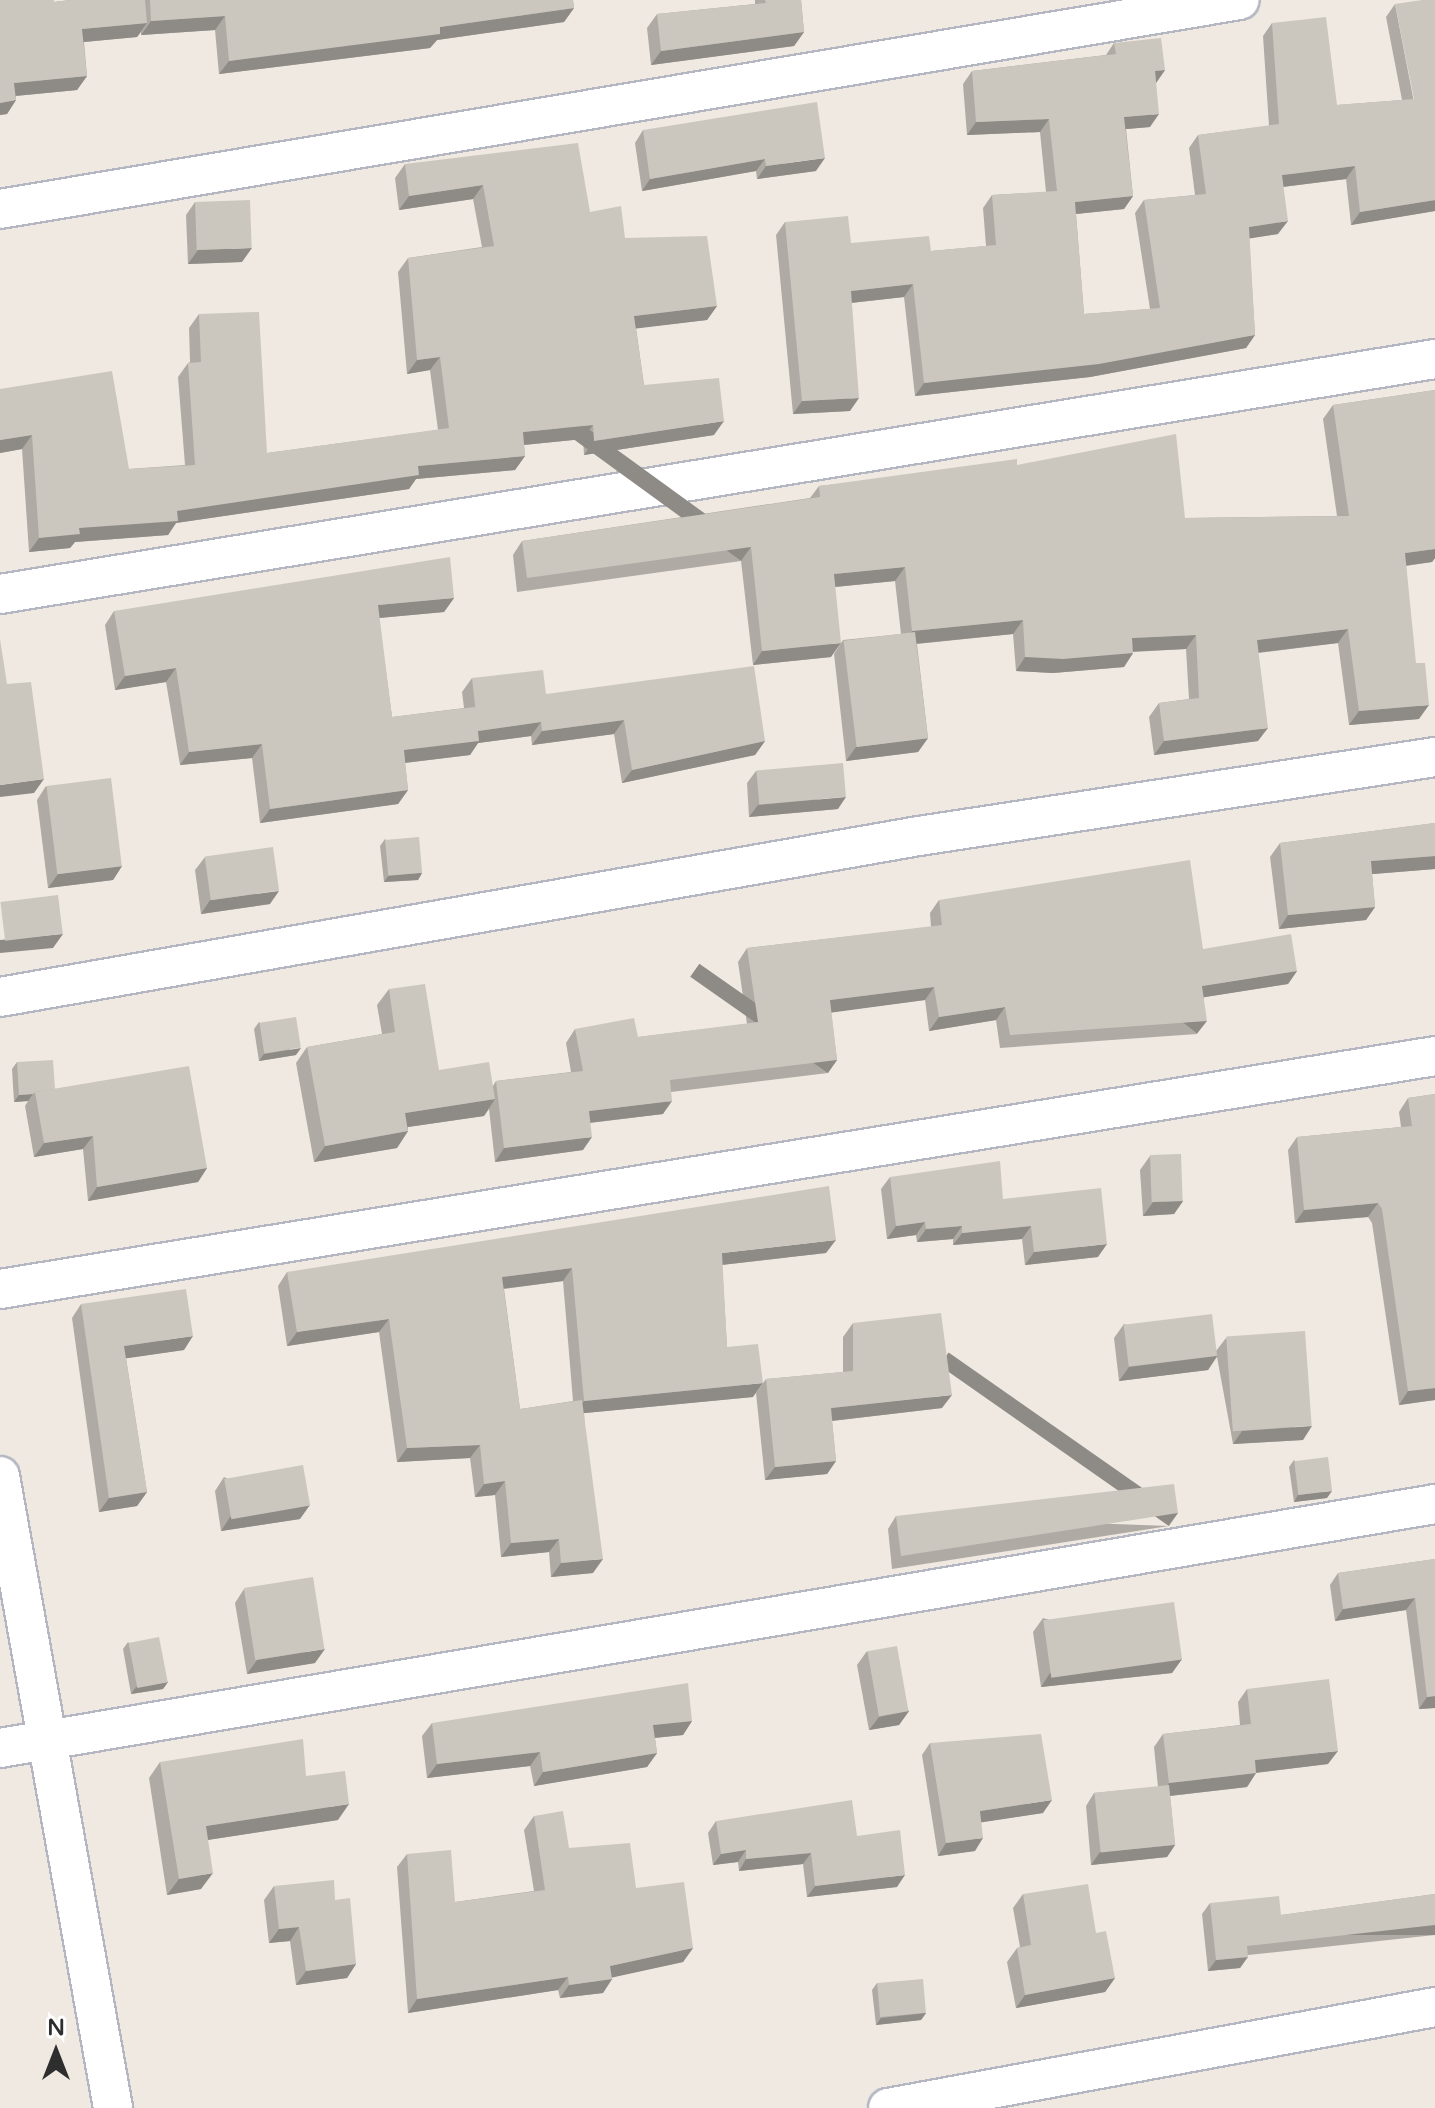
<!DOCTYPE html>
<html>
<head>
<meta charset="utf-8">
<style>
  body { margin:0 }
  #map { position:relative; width:1435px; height:2108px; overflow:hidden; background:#efe9e1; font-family:"Varela Round",sans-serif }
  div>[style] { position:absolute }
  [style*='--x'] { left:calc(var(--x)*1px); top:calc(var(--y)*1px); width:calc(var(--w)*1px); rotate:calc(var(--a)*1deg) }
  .roads { filter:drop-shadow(2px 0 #b4b7c1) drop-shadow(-2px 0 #b4b7c1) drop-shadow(0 2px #b4b7c1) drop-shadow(0 -2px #b4b7c1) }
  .minor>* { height:38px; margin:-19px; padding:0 19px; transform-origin:19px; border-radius:19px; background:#fff }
  .wall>* { inset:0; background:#afaba4 }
  .shaded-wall>* { inset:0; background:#8e8b86; transform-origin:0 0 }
  .building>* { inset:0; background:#cbc7bf; transform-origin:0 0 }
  span { translate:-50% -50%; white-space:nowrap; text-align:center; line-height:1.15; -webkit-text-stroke:7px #fff; paint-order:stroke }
  .north { position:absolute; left:16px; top:2012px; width:80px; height:80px; -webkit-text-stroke:6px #fff; paint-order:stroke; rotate:0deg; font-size:22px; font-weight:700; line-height:32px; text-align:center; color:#2e2e2e }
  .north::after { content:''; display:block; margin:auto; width:28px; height:36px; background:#2e2e2e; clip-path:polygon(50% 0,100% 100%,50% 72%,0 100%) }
</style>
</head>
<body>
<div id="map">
  <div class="roads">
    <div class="minor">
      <i style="--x:0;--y:209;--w:1257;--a:-9.57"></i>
      <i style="--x:0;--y:594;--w:1454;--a:-9.3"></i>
      <i style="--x:0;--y:997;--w:933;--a:-9.94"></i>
      <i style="--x:919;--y:836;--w:522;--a:-8.7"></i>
      <i style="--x:0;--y:1289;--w:1454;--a:-9.22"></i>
      <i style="--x:0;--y:1476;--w:642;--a:79.86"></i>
      <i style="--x:0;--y:1748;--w:1456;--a:-9.65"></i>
      <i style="--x:888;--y:2108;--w:556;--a:-10.46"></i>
    </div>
  </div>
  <div class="wall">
    <i style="clip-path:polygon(0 0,54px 2px,70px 0,573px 0,574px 8px,564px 22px,437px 40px,430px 48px,219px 74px,215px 30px,141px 35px,141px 32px,137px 37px,84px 42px,87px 76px,77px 90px,16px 96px,16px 100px,7px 114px,0 115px)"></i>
    <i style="clip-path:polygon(755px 0,801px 0,804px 32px,794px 46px,651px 65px,647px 28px,657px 14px,755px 4px)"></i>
    <i style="clip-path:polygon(1395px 4px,1435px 211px,1351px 225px,1346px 179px,1283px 187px,1278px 234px,1249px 238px,1255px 335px,1246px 348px,1090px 377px,915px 396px,904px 297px,851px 303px,850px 411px,793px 414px,776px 235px,785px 222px,851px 243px,931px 251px,986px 246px,983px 208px,992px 195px,1046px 192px,1040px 132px,967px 135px,963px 84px,972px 71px,1106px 55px,1114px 43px,1165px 70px,1156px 83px,1150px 127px,1126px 129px,1133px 196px,1124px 209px,1076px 214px,1084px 314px,1150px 309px,1135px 213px,1144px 200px,1195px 195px,1189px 148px,1198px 135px,1269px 126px,1263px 36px,1272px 23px,1337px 105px,1402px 100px,1386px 17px)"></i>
    <i style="clip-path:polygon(643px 130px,816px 171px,757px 179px,756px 171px,642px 191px,635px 143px)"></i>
    <i style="clip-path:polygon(405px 164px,590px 212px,717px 306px,707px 320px,636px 328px,644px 385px,714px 435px,584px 455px,583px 439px,524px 445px,525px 456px,515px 470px,416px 479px,409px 489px,176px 523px,168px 535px,75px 542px,70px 548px,29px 552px,22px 449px,0 453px,0 389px,129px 469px,185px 465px,178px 377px,188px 363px,190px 362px,189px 328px,199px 314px,267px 453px,438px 430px,430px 370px,407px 374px,398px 272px,408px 258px,482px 247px,473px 199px,399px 210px,395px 178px)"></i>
    <i style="clip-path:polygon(195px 202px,242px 262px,188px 264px,186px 215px)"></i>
    <i style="clip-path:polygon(1435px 390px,1435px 558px,1432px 562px,1406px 566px,1419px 719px,1349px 725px,1338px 643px,1258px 653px,1258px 741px,1154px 755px,1149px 717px,1159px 703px,1189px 699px,1186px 649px,1133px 652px,1133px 653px,1124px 667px,1053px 673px,1016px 671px,1013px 634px,917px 644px,928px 738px,918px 752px,846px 761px,834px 654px,843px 640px,901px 634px,895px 581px,835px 587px,831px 657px,753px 665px,741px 561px,517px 592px,513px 555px,522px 541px,810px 498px,819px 486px,1017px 465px,1185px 518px,1337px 516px,1323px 419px,1333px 405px)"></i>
    <i style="clip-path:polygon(454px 598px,444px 612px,379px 618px,392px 717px,464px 708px,462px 692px,472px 678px,765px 741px,755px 755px,622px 783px,614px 734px,532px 745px,531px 736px,478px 743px,470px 755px,405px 763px,408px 790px,398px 804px,260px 823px,252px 758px,180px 765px,166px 682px,115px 690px,105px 625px,114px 611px)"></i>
    <i style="clip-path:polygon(756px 771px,838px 809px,749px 817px,747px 783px)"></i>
    <i style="clip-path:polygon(46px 786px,122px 866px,113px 880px,48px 888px,37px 800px)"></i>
    <i style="clip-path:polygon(1435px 823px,1435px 869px,1372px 874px,1375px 907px,1366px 920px,1279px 929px,1270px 857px,1280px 843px)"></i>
    <i style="clip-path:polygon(385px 839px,422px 873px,418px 880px,384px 882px,380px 846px)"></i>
    <i style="clip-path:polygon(205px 857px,270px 904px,201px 914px,195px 870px)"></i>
    <i style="clip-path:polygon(939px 900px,1203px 949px,1297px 971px,1288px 984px,1204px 997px,1197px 1034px,1000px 1048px,996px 1020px,929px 1031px,925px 1000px,831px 1012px,837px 1060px,828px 1073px,671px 1092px,663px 1114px,590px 1123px,583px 1150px,495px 1162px,489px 1109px,484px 1116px,408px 1127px,408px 1131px,397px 1148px,314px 1162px,296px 1063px,307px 1047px,382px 1034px,377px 1005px,389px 989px,439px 1070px,493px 1086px,496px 1081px,571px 1072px,566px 1043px,575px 1029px,638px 1037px,747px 1024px,738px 962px,747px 948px,931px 927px,930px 913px)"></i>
    <i style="clip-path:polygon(259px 1022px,296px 1055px,259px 1061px,254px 1029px)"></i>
    <i style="clip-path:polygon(17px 1062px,55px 1089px,207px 1168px,198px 1182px,88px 1201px,83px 1149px,34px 1157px,25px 1106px,28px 1101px,14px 1102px,12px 1069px)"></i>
    <i style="clip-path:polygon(1435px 1094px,1435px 1400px,1399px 1405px,1372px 1223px,1368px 1217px,1295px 1223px,1288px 1150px,1297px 1137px,1401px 1127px,1399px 1112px,1408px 1098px)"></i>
    <i style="clip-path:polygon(1150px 1156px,1183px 1201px,1174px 1214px,1143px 1216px,1140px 1170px)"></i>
    <i style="clip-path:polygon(890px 1177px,1003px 1199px,1098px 1257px,1025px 1265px,1022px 1239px,953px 1245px,953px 1239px,917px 1242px,916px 1235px,887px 1239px,881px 1189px)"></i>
    <i style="clip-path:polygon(evenodd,826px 1253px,722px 1265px,727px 1347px,753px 1397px,584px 1413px,593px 1573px,551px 1577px,549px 1552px,501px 1557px,495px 1495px,475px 1497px,470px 1458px,397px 1462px,379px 1332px,287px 1346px,278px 1286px,287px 1272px,826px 1253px,563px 1281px,573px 1401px,520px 1409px,504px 1289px,563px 1281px)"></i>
    <i style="clip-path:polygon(81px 1304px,184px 1350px,126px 1358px,147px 1492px,137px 1506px,99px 1512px,72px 1318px)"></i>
    <i style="clip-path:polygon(853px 1323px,942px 1408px,832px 1421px,836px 1461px,827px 1474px,765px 1480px,756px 1393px,766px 1379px,843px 1372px,843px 1337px)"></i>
    <i style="clip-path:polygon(1124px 1324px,1216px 1351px,1226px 1338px,1303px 1440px,1233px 1444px,1217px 1357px,1208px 1370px,1119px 1381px,1114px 1338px)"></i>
    <i style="clip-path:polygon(1294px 1460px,1327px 1498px,1294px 1502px,1289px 1467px)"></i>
    <i style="clip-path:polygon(224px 1477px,300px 1519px,221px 1531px,215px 1491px)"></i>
    <i style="clip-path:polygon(896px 1516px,1169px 1526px,892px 1569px,888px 1529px)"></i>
    <i style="clip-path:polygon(1435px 1559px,1435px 1708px,1419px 1709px,1406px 1610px,1335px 1621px,1330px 1585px,1338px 1573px)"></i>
    <i style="clip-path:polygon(244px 1589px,315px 1663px,247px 1674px,235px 1603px)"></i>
    <i style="clip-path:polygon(1043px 1618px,1182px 1659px,1172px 1673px,1041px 1687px,1033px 1632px)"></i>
    <i style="clip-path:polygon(128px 1642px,168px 1682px,163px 1689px,131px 1694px,123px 1649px)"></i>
    <i style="clip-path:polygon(867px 1651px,909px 1711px,899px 1725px,869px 1730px,857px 1665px)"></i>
    <i style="clip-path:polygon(1247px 1689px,1328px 1764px,1256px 1773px,1247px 1787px,1170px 1796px,1175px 1845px,1167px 1857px,1091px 1865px,1086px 1806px,1094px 1793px,1158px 1787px,1154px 1747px,1163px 1734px,1240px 1725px,1238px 1702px)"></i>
    <i style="clip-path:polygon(692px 1721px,683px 1735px,655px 1738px,657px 1753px,647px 1767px,534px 1786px,530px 1766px,427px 1778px,422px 1736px,432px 1723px)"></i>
    <i style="clip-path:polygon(930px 1743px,1043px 1813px,981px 1822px,975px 1851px,938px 1856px,922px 1755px)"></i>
    <i style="clip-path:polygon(160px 1762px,306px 1776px,338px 1820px,208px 1840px,201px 1889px,167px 1895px,149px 1778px)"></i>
    <i style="clip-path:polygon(534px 1816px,569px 1848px,636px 1888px,693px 1948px,683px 1962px,612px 1977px,612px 1979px,603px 1993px,560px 1998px,558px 1990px,408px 2013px,397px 1867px,407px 1854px,455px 1902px,534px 1891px,524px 1830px)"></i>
    <i style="clip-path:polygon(716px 1821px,857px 1836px,897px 1887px,807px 1897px,803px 1864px,739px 1871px,738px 1862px,713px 1865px,708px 1833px)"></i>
    <i style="clip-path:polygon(274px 1886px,335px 1900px,356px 1964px,347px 1978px,296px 1985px,290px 1941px,269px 1943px,264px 1900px)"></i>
    <i style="clip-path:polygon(1023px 1894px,1096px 1933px,1115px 1978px,1105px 1992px,1016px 2008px,1007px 1962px,1017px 1948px,1020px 1947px,1013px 1908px)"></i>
    <i style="clip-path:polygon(1435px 1894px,1435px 1935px,1248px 1955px,1240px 1968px,1208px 1971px,1202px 1914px,1210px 1903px,1281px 1915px)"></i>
    <i style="clip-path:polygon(877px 1983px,926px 2013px,921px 2020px,876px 2025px,872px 1990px)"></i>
  </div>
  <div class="shaded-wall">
    <i style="clip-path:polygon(574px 8px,564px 22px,437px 40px,430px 48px,219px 74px,229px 61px,440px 27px)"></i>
    <i style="clip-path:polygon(225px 16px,215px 30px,141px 35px,151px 21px)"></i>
    <i style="clip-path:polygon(147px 23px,137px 37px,73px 43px,82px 29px)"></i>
    <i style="clip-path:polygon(804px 32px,794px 46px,651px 65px,661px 51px)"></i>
    <i style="clip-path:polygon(1165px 70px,1156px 83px,1155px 71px)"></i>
    <i style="clip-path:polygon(87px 76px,77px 90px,4px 97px,14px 83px)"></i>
    <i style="clip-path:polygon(16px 100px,7px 114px,0 115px,0 103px)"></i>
    <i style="clip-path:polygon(1159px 114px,1150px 127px,1115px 130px,1124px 117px)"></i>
    <i style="clip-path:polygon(1049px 119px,1040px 132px,967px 135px,976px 122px)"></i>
    <i style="clip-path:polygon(825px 158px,816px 171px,757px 179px,766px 166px)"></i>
    <i style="clip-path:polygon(765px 159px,756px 171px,642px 191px,650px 179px)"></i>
    <i style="clip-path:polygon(1355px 166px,1346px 179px,1273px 188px,1282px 175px)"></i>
    <i style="clip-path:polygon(483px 185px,473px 199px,399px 210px,409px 196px)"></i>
    <i style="clip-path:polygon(1133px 196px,1124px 209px,1066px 215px,1075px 202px)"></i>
    <i style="clip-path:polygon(1435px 200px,1435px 211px,1351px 225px,1360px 212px)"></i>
    <i style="clip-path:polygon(1288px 221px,1278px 234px,1240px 240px,1249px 227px)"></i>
    <i style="clip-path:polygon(252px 248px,242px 262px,188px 264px,198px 250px)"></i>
    <i style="clip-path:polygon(913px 284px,904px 297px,841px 304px,851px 291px)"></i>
    <i style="clip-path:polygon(717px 306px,707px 320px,624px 330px,634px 316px)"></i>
    <i style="clip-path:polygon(1255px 335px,1246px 348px,1090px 377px,915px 396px,924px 383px)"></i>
    <i style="clip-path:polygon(440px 357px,430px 370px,407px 374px,417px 360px)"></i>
    <i style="clip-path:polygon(859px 398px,850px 411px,793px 414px,802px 401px)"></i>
    <i style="clip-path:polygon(724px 421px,714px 435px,584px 455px,594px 441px)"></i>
    <i style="clip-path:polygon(593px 425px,583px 439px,513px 446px,523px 432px)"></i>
    <i style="clip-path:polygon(32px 435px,22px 449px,0 453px,0 440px)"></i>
    <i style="clip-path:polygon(525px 456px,515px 470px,416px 479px,409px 489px,176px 523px,168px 535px,75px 542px,70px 548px,29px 552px,39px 538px,79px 528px,418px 466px)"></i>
    <i style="left:751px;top:547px;width:17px;height:226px;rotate:126deg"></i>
    <i style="clip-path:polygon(1435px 549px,1435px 558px,1432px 562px,1395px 567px,1405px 553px)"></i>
    <i style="clip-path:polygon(905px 567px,895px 581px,824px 588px,834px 574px)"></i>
    <i style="clip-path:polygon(454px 598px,444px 612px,368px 619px,378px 605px)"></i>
    <i style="clip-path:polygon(1023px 620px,1013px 634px,903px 645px,912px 631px)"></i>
    <i style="clip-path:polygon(1348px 629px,1338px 643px,1247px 654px,1257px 640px)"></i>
    <i style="clip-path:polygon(1196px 635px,1186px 649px,1122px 652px,1132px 638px)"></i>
    <i style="clip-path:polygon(841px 643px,831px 657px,753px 665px,762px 651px)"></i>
    <i style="clip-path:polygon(1133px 653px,1124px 667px,1053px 673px,1016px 671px,1025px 657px)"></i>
    <i style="clip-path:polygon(176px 668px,166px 682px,115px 690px,125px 676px)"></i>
    <i style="clip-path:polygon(1429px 705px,1419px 719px,1349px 725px,1359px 711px)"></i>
    <i style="clip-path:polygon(624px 720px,614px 734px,532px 745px,542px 731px)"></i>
    <i style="clip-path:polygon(541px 722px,531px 736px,478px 743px,470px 755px,395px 764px,404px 750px,478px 731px)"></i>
    <i style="clip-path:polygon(1268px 728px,1258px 741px,1154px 755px,1164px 741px)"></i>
    <i style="clip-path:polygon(928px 738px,918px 752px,846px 761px,856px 747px)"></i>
    <i style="clip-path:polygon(765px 741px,755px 755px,622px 783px,632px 770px)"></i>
    <i style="clip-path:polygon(262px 744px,252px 758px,180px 765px,189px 752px)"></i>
    <i style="clip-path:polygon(44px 779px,34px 793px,0 797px,0 785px)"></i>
    <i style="clip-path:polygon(408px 790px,398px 804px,260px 823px,270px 809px)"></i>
    <i style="clip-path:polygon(846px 797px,838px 809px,749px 817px,758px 805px)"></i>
    <i style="clip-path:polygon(1435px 856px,1435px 869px,1361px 875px,1371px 861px)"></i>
    <i style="clip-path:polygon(122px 866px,113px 880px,48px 888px,58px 874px)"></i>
    <i style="clip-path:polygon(422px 873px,418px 880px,384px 882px,389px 875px)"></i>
    <i style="clip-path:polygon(279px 891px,270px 904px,201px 914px,210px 900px)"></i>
    <i style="clip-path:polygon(1375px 907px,1366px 920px,1279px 929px,1288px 915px)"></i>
    <i style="clip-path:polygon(63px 934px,53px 948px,0 953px,0 940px)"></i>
    <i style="clip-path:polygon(1297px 971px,1288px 984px,1193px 999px,1202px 986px)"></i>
    <i style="clip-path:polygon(934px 987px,925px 1000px,821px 1014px,830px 1000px)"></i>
    <i style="clip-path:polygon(1005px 1007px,996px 1020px,929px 1031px,939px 1017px)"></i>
    <i style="left:1207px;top:1021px;width:16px;height:197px;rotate:128deg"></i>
    <i style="clip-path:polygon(301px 1048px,296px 1055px,259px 1061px,264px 1054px)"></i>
    <i style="left:837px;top:1060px;width:16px;height:168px;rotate:125deg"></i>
    <i style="clip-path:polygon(33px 1094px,28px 1101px,14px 1102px,19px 1095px)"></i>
    <i style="clip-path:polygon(495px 1099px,484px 1116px,394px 1129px,405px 1113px)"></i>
    <i style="clip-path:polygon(672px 1101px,663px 1114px,579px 1124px,589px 1111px)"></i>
    <i style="clip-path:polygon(408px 1131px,397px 1148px,314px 1162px,325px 1146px)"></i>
    <i style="clip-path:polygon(93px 1136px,83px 1149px,34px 1157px,44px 1143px)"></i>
    <i style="clip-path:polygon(592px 1137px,583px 1150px,495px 1162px,504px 1148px)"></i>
    <i style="clip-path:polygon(207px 1168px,198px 1182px,88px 1201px,97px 1187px)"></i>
    <i style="clip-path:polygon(1183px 1201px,1174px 1214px,1143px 1216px,1153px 1202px)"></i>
    <i style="clip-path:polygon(1378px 1203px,1368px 1217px,1295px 1223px,1304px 1210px)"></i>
    <i style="clip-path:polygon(925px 1222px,916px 1235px,887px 1239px,896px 1226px)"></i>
    <i style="clip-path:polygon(962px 1226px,953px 1239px,917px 1242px,926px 1229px)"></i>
    <i style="clip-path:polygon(1031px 1226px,1022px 1239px,953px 1245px,962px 1233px)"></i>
    <i style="clip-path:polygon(836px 1240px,826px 1253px,712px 1266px,722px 1253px)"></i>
    <i style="clip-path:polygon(1107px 1244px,1098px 1257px,1025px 1265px,1034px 1252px)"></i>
    <i style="clip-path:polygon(572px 1268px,563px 1281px,492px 1290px,502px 1277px)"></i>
    <i style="clip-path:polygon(389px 1319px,379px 1332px,287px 1346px,297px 1332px)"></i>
    <i style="clip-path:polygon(193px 1336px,184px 1350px,115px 1360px,124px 1346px)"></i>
    <i style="clip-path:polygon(1217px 1356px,1208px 1370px,1119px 1381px,1129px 1367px)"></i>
    <i style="clip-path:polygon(763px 1383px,753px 1397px,575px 1414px,584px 1401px)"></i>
    <i style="clip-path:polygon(1435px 1388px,1435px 1400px,1399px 1405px,1408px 1391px)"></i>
    <i style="clip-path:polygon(952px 1395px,942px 1408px,822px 1422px,831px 1408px)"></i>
    <i style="clip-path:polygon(1312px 1426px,1303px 1440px,1233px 1444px,1242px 1431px)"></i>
    <i style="clip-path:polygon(480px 1445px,470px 1458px,397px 1462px,407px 1448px)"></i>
    <i style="clip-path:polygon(836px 1461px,827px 1474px,765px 1480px,775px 1467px)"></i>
    <i style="clip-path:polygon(505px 1481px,495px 1495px,475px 1497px,484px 1484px)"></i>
    <i style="clip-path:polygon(1332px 1491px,1327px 1498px,1294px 1502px,1298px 1495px)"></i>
    <i style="clip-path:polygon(147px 1492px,137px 1506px,99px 1512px,109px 1498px)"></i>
    <i style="clip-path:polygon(310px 1505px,300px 1519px,221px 1531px,230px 1517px)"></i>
    <i style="left:1178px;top:1513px;width:16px;height:280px;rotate:125deg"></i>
    <i style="clip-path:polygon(559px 1539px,549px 1552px,501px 1557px,511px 1543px)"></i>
    <i style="clip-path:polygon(603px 1559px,593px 1573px,551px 1577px,561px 1563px)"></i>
    <i style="clip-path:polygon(1415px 1598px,1406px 1610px,1335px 1621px,1343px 1609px)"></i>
    <i style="clip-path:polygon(325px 1649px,315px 1663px,247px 1674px,257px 1660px)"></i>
    <i style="clip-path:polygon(1182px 1659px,1172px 1673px,1041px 1687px,1050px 1673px)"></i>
    <i style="clip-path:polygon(168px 1682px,163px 1689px,131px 1694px,136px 1687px)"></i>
    <i style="clip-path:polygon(1435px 1696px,1435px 1708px,1419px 1709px,1427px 1697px)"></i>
    <i style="clip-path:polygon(909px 1711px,899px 1725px,869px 1730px,879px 1717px)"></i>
    <i style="clip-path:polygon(692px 1721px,683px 1735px,643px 1739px,653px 1725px)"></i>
    <i style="clip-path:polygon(1338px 1751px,1328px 1764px,1245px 1774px,1255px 1760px)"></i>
    <i style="clip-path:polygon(540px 1752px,530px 1766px,427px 1778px,437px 1764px)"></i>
    <i style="clip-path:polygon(657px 1753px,647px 1767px,534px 1786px,543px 1772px)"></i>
    <i style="clip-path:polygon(1256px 1773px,1247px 1787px,1160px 1797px,1169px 1783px)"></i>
    <i style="clip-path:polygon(1052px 1800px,1043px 1813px,971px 1824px,980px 1811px)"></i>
    <i style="clip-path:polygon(349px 1804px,338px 1820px,194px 1842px,206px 1826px)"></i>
    <i style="clip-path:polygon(983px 1838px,975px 1851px,938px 1856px,946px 1843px)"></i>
    <i style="clip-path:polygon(1175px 1845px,1167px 1857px,1091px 1865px,1100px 1852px)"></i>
    <i style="clip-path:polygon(746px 1850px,738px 1862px,713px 1865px,721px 1854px)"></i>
    <i style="clip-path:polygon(811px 1853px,803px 1864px,739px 1871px,746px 1859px)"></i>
    <i style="clip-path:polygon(213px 1873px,201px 1889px,167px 1895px,179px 1879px)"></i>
    <i style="clip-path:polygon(905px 1875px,897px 1887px,807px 1897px,815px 1886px)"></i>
    <i style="left:1435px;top:1925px;width:10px;height:189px;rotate:90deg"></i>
    <i style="clip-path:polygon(299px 1927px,290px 1941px,269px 1943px,279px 1929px)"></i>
    <i style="clip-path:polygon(693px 1948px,683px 1962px,601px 1980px,610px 1966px)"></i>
    <i style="clip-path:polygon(1248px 1957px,1240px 1968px,1208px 1971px,1216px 1960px)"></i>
    <i style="clip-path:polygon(356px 1964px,347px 1978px,296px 1985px,306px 1971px)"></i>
    <i style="clip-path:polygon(568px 1977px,558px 1990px,408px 2013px,417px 1999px)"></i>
    <i style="clip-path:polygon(1115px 1978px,1105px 1992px,1016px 2008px,1025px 1995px)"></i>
    <i style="clip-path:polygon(612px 1979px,603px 1993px,560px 1998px,569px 1985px)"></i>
    <i style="clip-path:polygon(926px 2013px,921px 2020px,876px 2025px,881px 2018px)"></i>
  </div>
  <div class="building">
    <i style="clip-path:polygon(0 0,54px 0,54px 2px,70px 0,145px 0,147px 23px,82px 29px,87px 76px,14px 83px,16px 100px,0 103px)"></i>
    <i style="clip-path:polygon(150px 0,573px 0,574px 8px,440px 27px,440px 34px,229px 61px,225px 16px,151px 21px)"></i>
    <i style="clip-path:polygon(765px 0,801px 0,804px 32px,661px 51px,657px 14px,766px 3px)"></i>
    <i style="clip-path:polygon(1422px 0,1435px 0,1435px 200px,1360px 212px,1355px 166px,1282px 175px,1288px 221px,1249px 227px,1255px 335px,1099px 364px,924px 383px,913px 284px,851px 291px,859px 398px,802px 401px,785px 222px,848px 216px,851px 243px,929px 236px,931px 251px,996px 245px,992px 195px,1057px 191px,1049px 119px,976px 122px,972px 71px,1116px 54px,1114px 43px,1161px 38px,1165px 70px,1155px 71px,1159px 114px,1124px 117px,1133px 196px,1075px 202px,1084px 314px,1160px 308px,1144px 200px,1206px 194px,1198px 135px,1279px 124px,1272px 23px,1326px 17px,1337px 105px,1414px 99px,1395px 4px)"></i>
    <i style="clip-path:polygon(817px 102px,825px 158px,766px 166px,765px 159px,650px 179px,643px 130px)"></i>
    <i style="clip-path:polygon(578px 143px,590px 212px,621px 206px,625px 238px,707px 236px,717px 306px,634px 316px,644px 385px,719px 378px,724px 421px,594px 441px,593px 425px,523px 432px,525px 456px,418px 466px,419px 475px,177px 511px,178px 521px,79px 528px,80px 534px,39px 538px,32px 435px,0 440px,0 389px,112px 371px,129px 469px,195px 465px,188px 363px,201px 362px,199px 314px,259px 312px,267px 453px,449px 428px,440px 357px,417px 360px,408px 258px,494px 246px,483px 185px,409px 196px,405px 164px)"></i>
    <i style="left:250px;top:200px;width:48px;height:55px;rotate:88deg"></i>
    <i style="clip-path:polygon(1435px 390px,1435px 549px,1405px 553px,1416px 663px,1425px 663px,1429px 705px,1359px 711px,1348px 629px,1257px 640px,1268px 728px,1164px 741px,1159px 703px,1199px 698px,1196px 635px,1132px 638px,1133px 653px,1063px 659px,1025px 657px,1023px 620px,912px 631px,905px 567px,834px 574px,841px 643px,762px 651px,751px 547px,527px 578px,522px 541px,820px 497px,819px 486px,1017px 459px,1017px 465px,1176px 434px,1185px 518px,1349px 516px,1333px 405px)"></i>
    <i style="clip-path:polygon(450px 557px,454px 598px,378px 605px,392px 717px,475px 707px,476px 714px,472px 678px,543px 670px,546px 694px,754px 666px,765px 741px,632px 770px,624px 720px,542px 731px,541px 722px,478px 731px,479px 741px,404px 750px,408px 790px,270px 809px,262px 744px,189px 752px,176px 668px,125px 676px,114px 611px)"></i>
    <i style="left:915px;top:632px;width:107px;height:72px;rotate:83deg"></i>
    <i style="clip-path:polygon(0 639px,7px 684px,31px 682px,44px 779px,0 785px)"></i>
    <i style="left:843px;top:763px;width:34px;height:87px;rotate:85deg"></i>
    <i style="left:111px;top:778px;width:89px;height:65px;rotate:83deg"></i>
    <i style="clip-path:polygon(1435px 823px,1435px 856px,1371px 861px,1375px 907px,1288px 915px,1280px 843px)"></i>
    <i style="left:419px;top:837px;width:36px;height:34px;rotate:85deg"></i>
    <i style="left:273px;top:847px;width:44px;height:69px;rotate:82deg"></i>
    <i style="clip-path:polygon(1190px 860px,1203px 949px,1291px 934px,1297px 971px,1202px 986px,1207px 1021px,1010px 1035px,1005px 1007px,939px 1017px,934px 987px,830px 1000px,837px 1060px,670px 1080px,672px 1101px,589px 1111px,592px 1137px,504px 1148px,496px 1081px,583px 1071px,575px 1029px,634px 1018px,638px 1037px,758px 1022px,747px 948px,942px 925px,939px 900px)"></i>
    <i style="left:58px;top:895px;width:39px;height:58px;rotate:83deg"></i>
    <i style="clip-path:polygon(425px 984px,439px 1070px,489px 1062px,495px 1099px,405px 1113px,408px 1131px,325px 1146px,307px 1047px,395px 1032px,389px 989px)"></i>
    <i style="left:296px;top:1017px;width:31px;height:37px;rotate:81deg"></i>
    <i style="clip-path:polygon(53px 1060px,55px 1089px,35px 1092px,33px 1094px,19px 1095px,17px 1062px)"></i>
    <i style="clip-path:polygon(189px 1066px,207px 1168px,97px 1187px,93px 1136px,44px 1143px,35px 1092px)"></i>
    <i style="clip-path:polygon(1435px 1094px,1435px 1388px,1408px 1391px,1382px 1209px,1378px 1203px,1304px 1210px,1297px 1137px,1412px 1126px,1408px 1098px)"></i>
    <i style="left:1181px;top:1154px;width:47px;height:31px;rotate:88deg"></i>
    <i style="clip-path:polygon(1000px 1161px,1003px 1199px,1101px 1188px,1107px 1244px,1034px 1252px,1031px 1226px,962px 1233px,962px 1226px,926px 1229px,925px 1222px,896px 1226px,890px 1177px)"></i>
    <i style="clip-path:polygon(829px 1186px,836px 1240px,722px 1253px,727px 1347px,758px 1344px,763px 1383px,584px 1401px,572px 1268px,502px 1277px,520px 1409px,582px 1400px,603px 1559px,561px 1563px,559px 1539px,511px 1543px,505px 1481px,484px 1484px,480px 1445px,407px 1448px,389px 1319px,297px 1332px,287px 1272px)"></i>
    <i style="clip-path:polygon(186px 1289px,193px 1336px,124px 1346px,147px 1492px,109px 1498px,81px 1304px)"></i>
    <i style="clip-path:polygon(941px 1313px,952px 1395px,831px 1408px,836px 1461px,775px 1467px,766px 1379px,853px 1371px,853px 1323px)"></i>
    <i style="left:1212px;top:1314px;width:42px;height:89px;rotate:83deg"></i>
    <i style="left:1305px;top:1331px;width:95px;height:79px;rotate:86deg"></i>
    <i style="left:1328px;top:1457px;width:34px;height:34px;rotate:83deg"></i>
    <i style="left:303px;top:1465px;width:41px;height:80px;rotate:80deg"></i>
    <i style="clip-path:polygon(1174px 1484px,1178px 1513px,901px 1556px,896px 1516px)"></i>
    <i style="clip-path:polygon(1435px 1559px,1435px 1696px,1427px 1697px,1415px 1598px,1343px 1609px,1338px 1573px)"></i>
    <i style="left:313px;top:1577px;width:73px;height:70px;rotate:81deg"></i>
    <i style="left:1174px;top:1602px;width:58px;height:132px;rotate:82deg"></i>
    <i style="left:159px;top:1637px;width:46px;height:31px;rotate:79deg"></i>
    <i style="left:897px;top:1646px;width:66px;height:30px;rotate:80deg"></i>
    <i style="clip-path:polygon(1329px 1679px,1338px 1751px,1255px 1760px,1256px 1773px,1169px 1783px,1163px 1734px,1251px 1724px,1247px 1689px)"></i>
    <i style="clip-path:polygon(688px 1683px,692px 1721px,653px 1725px,657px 1753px,543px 1772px,540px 1752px,437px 1764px,432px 1723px)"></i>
    <i style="clip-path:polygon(1041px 1734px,1052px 1800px,980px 1811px,983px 1838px,946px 1843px,930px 1743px)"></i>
    <i style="clip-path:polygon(303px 1739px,306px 1776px,345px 1771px,349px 1804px,206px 1826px,213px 1873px,179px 1879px,160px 1762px)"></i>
    <i style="left:1169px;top:1785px;width:60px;height:75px;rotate:84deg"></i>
    <i style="clip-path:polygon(852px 1800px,857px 1836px,900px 1830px,905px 1875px,815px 1886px,811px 1853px,746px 1859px,746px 1850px,721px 1854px,716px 1821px)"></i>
    <i style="clip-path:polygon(563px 1811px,569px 1848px,630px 1843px,636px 1888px,684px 1882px,693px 1948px,610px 1966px,612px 1979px,569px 1985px,568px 1977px,417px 1999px,407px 1854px,451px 1850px,455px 1902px,545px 1890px,534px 1816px)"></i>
    <i style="clip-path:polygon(334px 1880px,335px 1900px,350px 1898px,356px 1964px,306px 1971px,299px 1927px,279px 1929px,274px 1886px)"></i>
    <i style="clip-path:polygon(1088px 1884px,1096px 1933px,1106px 1931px,1115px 1978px,1025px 1995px,1017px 1948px,1031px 1945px,1023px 1894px)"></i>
    <i style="clip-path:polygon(1435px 1894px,1435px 1925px,1247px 1946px,1248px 1957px,1216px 1960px,1210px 1903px,1279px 1896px,1281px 1915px)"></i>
    <i style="left:923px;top:1979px;width:34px;height:46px;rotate:85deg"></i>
  </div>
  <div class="north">N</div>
</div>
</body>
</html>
